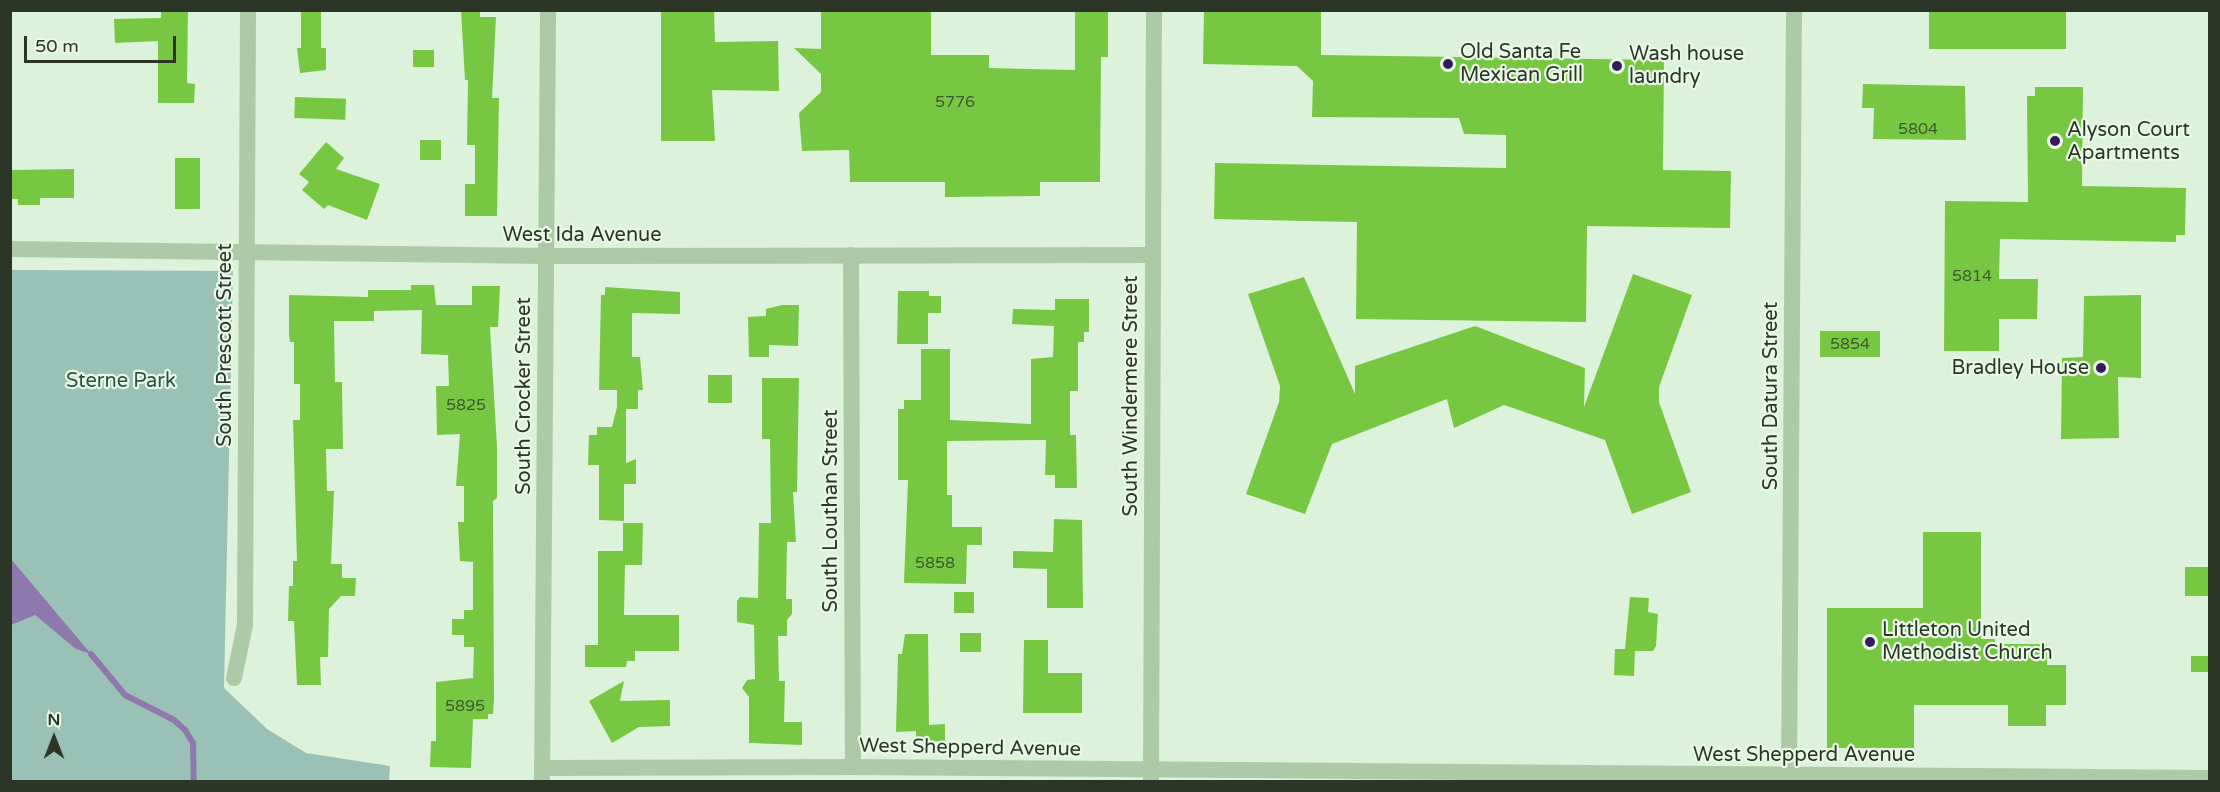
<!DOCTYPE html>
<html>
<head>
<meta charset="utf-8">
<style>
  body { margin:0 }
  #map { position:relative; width:2220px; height:792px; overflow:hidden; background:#ddf2da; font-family:"Varela Round",sans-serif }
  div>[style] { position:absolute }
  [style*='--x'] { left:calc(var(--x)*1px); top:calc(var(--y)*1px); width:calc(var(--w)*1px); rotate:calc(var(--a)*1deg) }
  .green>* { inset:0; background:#9ac1b5 }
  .water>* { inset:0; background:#8e79af }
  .stream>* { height:6px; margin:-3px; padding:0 3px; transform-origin:3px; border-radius:3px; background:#8e79af }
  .building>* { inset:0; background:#78c743; transform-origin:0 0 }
  .street>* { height:16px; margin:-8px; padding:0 8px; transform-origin:8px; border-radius:8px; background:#adcaa6 }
  .dots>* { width:16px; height:16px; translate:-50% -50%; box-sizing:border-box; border:3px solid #e8f9e6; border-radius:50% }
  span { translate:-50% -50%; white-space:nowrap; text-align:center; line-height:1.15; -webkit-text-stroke:4.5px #e8f9e6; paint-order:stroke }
  .number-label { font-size:16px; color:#3f5a2e }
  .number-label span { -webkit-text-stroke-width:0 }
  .poi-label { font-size:20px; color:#2c3627 }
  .left { translate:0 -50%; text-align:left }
  .right { translate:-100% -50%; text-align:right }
  .street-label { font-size:20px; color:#2c3627 }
  .park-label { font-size:20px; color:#2b5449 }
  .frame { position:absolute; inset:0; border:12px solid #2c3627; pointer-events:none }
  .north { position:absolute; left:24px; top:708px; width:60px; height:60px; -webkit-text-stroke:4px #e8f9e6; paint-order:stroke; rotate:0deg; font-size:16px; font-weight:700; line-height:24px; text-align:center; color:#2c3627 }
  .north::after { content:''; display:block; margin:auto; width:21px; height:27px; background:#2c3627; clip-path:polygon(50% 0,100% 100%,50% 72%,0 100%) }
  .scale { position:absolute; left:24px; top:36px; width:152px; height:27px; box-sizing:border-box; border:3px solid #2c3627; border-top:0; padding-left:8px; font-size:18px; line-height:21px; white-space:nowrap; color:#2c3627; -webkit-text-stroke:4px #e8f9e6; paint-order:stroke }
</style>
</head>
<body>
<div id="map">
  <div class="green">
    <i style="clip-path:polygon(11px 270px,233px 271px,224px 688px,267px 729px,306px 753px,390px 766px,389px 781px,11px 782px)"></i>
  </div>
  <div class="water">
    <i style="clip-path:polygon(10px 559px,11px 559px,91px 654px,76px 649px,35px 615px,11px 625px)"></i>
  </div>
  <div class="stream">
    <i style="--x:91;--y:654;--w:53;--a:50.3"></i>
    <i style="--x:125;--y:695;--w:55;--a:27"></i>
    <i style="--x:174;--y:720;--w:15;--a:42"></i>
    <i style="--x:185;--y:730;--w:15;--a:58"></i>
    <i style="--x:193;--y:743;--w:39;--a:89"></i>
  </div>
  <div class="building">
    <i style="clip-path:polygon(161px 10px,188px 10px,187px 83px,195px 84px,194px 103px,158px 103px,158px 41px,115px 43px,114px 19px,161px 18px)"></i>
    <i style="clip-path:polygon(301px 10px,321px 10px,321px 48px,326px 48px,326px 70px,300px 73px,297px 48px,301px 48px)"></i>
    <i style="clip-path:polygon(461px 10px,480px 10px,480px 17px,496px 17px,492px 98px,499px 98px,497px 216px,465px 216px,465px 184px,475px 184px,475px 145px,467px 145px,468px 80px,465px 80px)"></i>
    <i style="clip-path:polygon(661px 10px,714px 10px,715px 42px,778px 41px,779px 91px,712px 90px,715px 141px,661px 141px)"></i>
    <i style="clip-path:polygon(821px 10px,931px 10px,931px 55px,989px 55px,989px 68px,1075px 70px,1075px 10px,1108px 10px,1108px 57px,1101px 57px,1100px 182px,1040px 182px,1040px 196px,945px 197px,945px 182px,850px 182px,849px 150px,802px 151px,799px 113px,821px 92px,821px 74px,794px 48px,821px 49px)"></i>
    <i style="clip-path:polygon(1204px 10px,1321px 10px,1321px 55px,1664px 60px,1663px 170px,1731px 171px,1730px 228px,1587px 226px,1586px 322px,1356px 319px,1357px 222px,1214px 219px,1215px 163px,1506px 168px,1506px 135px,1464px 134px,1459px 118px,1312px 117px,1313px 81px,1297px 66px,1203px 64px)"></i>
    <i style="left:1929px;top:10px;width:137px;height:39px"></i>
    <i style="left:413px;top:50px;width:21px;height:17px"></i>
    <i style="clip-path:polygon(1863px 84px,1965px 86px,1966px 140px,1873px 139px,1874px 108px,1862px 108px)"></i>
    <i style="clip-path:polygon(2035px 87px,2083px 87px,2082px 186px,2186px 188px,2185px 235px,2176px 235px,2176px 242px,2000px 239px,1999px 279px,2038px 279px,2037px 319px,1999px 319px,1999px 351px,1944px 351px,1945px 201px,2028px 202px,2027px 96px,2035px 96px)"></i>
    <i style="left:295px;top:97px;width:51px;height:21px;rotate:2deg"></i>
    <i style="left:420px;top:140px;width:21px;height:20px"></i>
    <i style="clip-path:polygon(326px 142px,344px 158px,336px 169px,380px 184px,367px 220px,328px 205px,324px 209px,302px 190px,309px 182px,299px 174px)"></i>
    <i style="left:175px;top:158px;width:25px;height:51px"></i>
    <i style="clip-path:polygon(74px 169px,74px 198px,40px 198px,40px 205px,18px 205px,18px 199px,10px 199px,10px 170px)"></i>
    <i style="clip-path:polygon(1633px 274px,1692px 295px,1659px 387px,1659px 402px,1691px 492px,1632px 514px,1605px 440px,1504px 405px,1454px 428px,1447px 399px,1332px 444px,1305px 514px,1246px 494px,1279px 402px,1280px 386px,1248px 294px,1304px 277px,1355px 394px,1355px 366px,1475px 326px,1585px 368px,1584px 407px)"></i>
    <i style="clip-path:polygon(411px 285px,434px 285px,436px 305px,472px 305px,472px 286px,500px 286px,498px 327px,490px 327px,497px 447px,497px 498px,493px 501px,494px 699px,493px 714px,488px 714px,488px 719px,473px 719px,471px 768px,430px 767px,431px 741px,436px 741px,436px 682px,473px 678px,474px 647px,464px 647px,464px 635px,452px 635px,452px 619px,464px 619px,464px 610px,473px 610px,473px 562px,460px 561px,458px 522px,464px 522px,464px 486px,456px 486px,460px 434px,437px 435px,436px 386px,449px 386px,448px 355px,421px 354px,422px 310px,374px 311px,374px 321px,334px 321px,335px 382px,342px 382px,343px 449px,326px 449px,327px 491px,334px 491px,331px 564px,342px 564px,342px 578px,356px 578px,355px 596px,341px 596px,329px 609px,328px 657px,320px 657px,321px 685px,297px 685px,294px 621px,288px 621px,289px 586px,293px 586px,293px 561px,297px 561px,293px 420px,300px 420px,300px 384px,294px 384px,294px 342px,290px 342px,289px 335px,289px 295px,368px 297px,368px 290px,411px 290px)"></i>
    <i style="clip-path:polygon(605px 287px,680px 292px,680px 314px,632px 313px,632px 357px,640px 357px,643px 390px,638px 390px,638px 409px,626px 409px,626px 463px,636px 459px,636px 484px,624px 484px,624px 521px,599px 520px,599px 465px,588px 465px,589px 435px,597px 435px,597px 427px,612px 427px,617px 407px,617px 390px,599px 390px,601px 295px,605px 295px)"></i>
    <i style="clip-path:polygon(898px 291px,929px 291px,929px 296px,941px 296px,941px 313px,928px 313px,928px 344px,897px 344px)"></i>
    <i style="clip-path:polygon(2141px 295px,2141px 378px,2118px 377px,2119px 438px,2061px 439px,2062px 358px,2083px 357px,2084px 296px)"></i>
    <i style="clip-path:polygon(1055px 299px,1089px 299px,1089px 332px,1084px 332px,1084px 342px,1078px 342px,1078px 391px,1070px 391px,1070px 435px,1076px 435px,1077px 488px,1055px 488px,1055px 475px,1045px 475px,1046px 440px,947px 441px,947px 495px,952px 495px,952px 527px,982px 527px,982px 545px,967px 545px,966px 584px,904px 583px,908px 480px,898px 480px,898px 409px,904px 409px,904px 400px,921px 400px,921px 349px,950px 349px,950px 420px,1031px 424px,1031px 359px,1053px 357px,1054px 326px,1012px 324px,1013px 309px,1055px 310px)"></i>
    <i style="clip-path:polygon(782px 305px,799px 305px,798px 346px,769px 345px,769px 357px,749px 357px,748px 317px,766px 316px,766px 309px)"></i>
    <i style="left:1820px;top:331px;width:60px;height:26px"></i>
    <i style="left:708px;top:375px;width:24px;height:28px"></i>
    <i style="clip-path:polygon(762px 378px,799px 378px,797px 492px,793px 492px,796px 542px,787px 542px,786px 599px,792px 599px,792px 614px,787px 620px,787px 636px,778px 636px,779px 681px,785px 681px,784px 722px,802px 722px,802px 745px,749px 743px,749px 697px,742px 688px,747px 680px,755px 679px,754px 625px,737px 622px,737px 601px,740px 597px,758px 598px,759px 523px,771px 523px,770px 439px,762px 439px)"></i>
    <i style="clip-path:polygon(1054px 519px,1082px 520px,1083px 608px,1047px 608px,1047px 569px,1013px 568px,1013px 551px,1053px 552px)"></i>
    <i style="clip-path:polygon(623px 523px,643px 523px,642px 565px,625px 565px,624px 615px,679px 615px,679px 651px,635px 651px,635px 661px,627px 661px,626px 667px,585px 667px,585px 645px,598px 645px,598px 551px,623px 551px)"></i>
    <i style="clip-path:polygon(1923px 532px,1981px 532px,1981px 639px,1995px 639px,1995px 644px,2047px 644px,2047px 665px,2066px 665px,2066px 705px,2046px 705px,2046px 726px,2008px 726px,2008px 705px,1914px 705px,1914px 748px,1827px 748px,1827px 608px,1923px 608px)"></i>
    <i style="left:2185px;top:567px;width:25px;height:29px"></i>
    <i style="left:954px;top:592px;width:20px;height:21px"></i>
    <i style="clip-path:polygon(1630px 597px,1649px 598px,1648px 612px,1658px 614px,1656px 646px,1653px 651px,1635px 651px,1634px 676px,1614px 675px,1615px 649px,1625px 649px)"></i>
    <i style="left:960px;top:633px;width:21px;height:19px"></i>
    <i style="clip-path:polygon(905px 634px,928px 634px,929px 725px,945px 724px,945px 741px,916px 742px,916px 731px,896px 732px,898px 654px,902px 654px)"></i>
    <i style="clip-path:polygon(1024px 640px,1048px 640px,1048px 673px,1082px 673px,1082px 713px,1023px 713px)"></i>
    <i style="left:2210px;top:656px;width:16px;height:19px;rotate:90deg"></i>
    <i style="clip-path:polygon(624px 681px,620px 701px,670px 700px,670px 726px,639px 727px,612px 743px,589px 701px)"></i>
  </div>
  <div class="street">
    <i style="--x:10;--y:249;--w:536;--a:0.75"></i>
    <i style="--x:546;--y:256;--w:607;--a:-0.09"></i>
    <i style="--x:851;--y:255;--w:512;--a:89.78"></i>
    <i style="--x:234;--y:678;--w:54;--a:-78.3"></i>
    <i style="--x:245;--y:625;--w:615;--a:-89.72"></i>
    <i style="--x:542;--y:768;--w:311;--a:-0.2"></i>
    <i style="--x:853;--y:767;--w:1357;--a:0.46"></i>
    <i style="--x:1151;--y:781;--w:771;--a:-89.78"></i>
    <i style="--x:542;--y:782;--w:772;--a:-89.55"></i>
    <i style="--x:1789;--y:782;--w:772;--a:-89.63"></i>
  </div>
  <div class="dots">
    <i style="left:1448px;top:64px;background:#351c58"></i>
    <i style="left:1617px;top:66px;background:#351c58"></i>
    <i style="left:2055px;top:141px;background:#351c58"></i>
    <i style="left:2101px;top:368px;background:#351c58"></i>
    <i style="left:1870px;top:642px;background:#351c58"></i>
  </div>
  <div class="number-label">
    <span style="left:955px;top:102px">5776</span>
    <span style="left:1918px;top:129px">5804</span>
    <span style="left:1972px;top:276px">5814</span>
    <span style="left:1850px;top:344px">5854</span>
    <span style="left:466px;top:405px">5825</span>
    <span style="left:935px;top:563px">5858</span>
    <span style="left:465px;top:706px">5895</span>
  </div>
  <div class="poi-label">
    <span class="left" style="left:1460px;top:64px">Old Santa Fe<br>Mexican Grill</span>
    <span class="left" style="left:1629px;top:66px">Wash house<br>laundry</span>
    <span class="left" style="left:2067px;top:142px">Alyson Court<br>Apartments</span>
    <span class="right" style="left:2089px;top:368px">Bradley House</span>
    <span class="left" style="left:1882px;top:642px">Littleton United<br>Methodist Church</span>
  </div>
  <div class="street-label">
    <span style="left:582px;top:235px">West Ida Avenue</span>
    <span style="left:225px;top:345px;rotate:-90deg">South Prescott Street</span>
    <span style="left:524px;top:396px;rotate:-90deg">South Crocker Street</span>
    <span style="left:1131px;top:396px;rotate:-90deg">South Windermere Street</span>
    <span style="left:1771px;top:396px;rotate:-90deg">South Datura Street</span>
    <span style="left:831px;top:511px;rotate:-90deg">South Louthan Street</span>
    <span style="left:970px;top:748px;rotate:1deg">West Shepperd Avenue</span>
    <span style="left:1804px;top:755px">West Shepperd Avenue</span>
  </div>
  <div class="park-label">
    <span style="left:121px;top:381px">Sterne Park</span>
  </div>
  <div class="frame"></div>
  <div class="north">N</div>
  <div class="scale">50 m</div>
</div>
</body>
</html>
